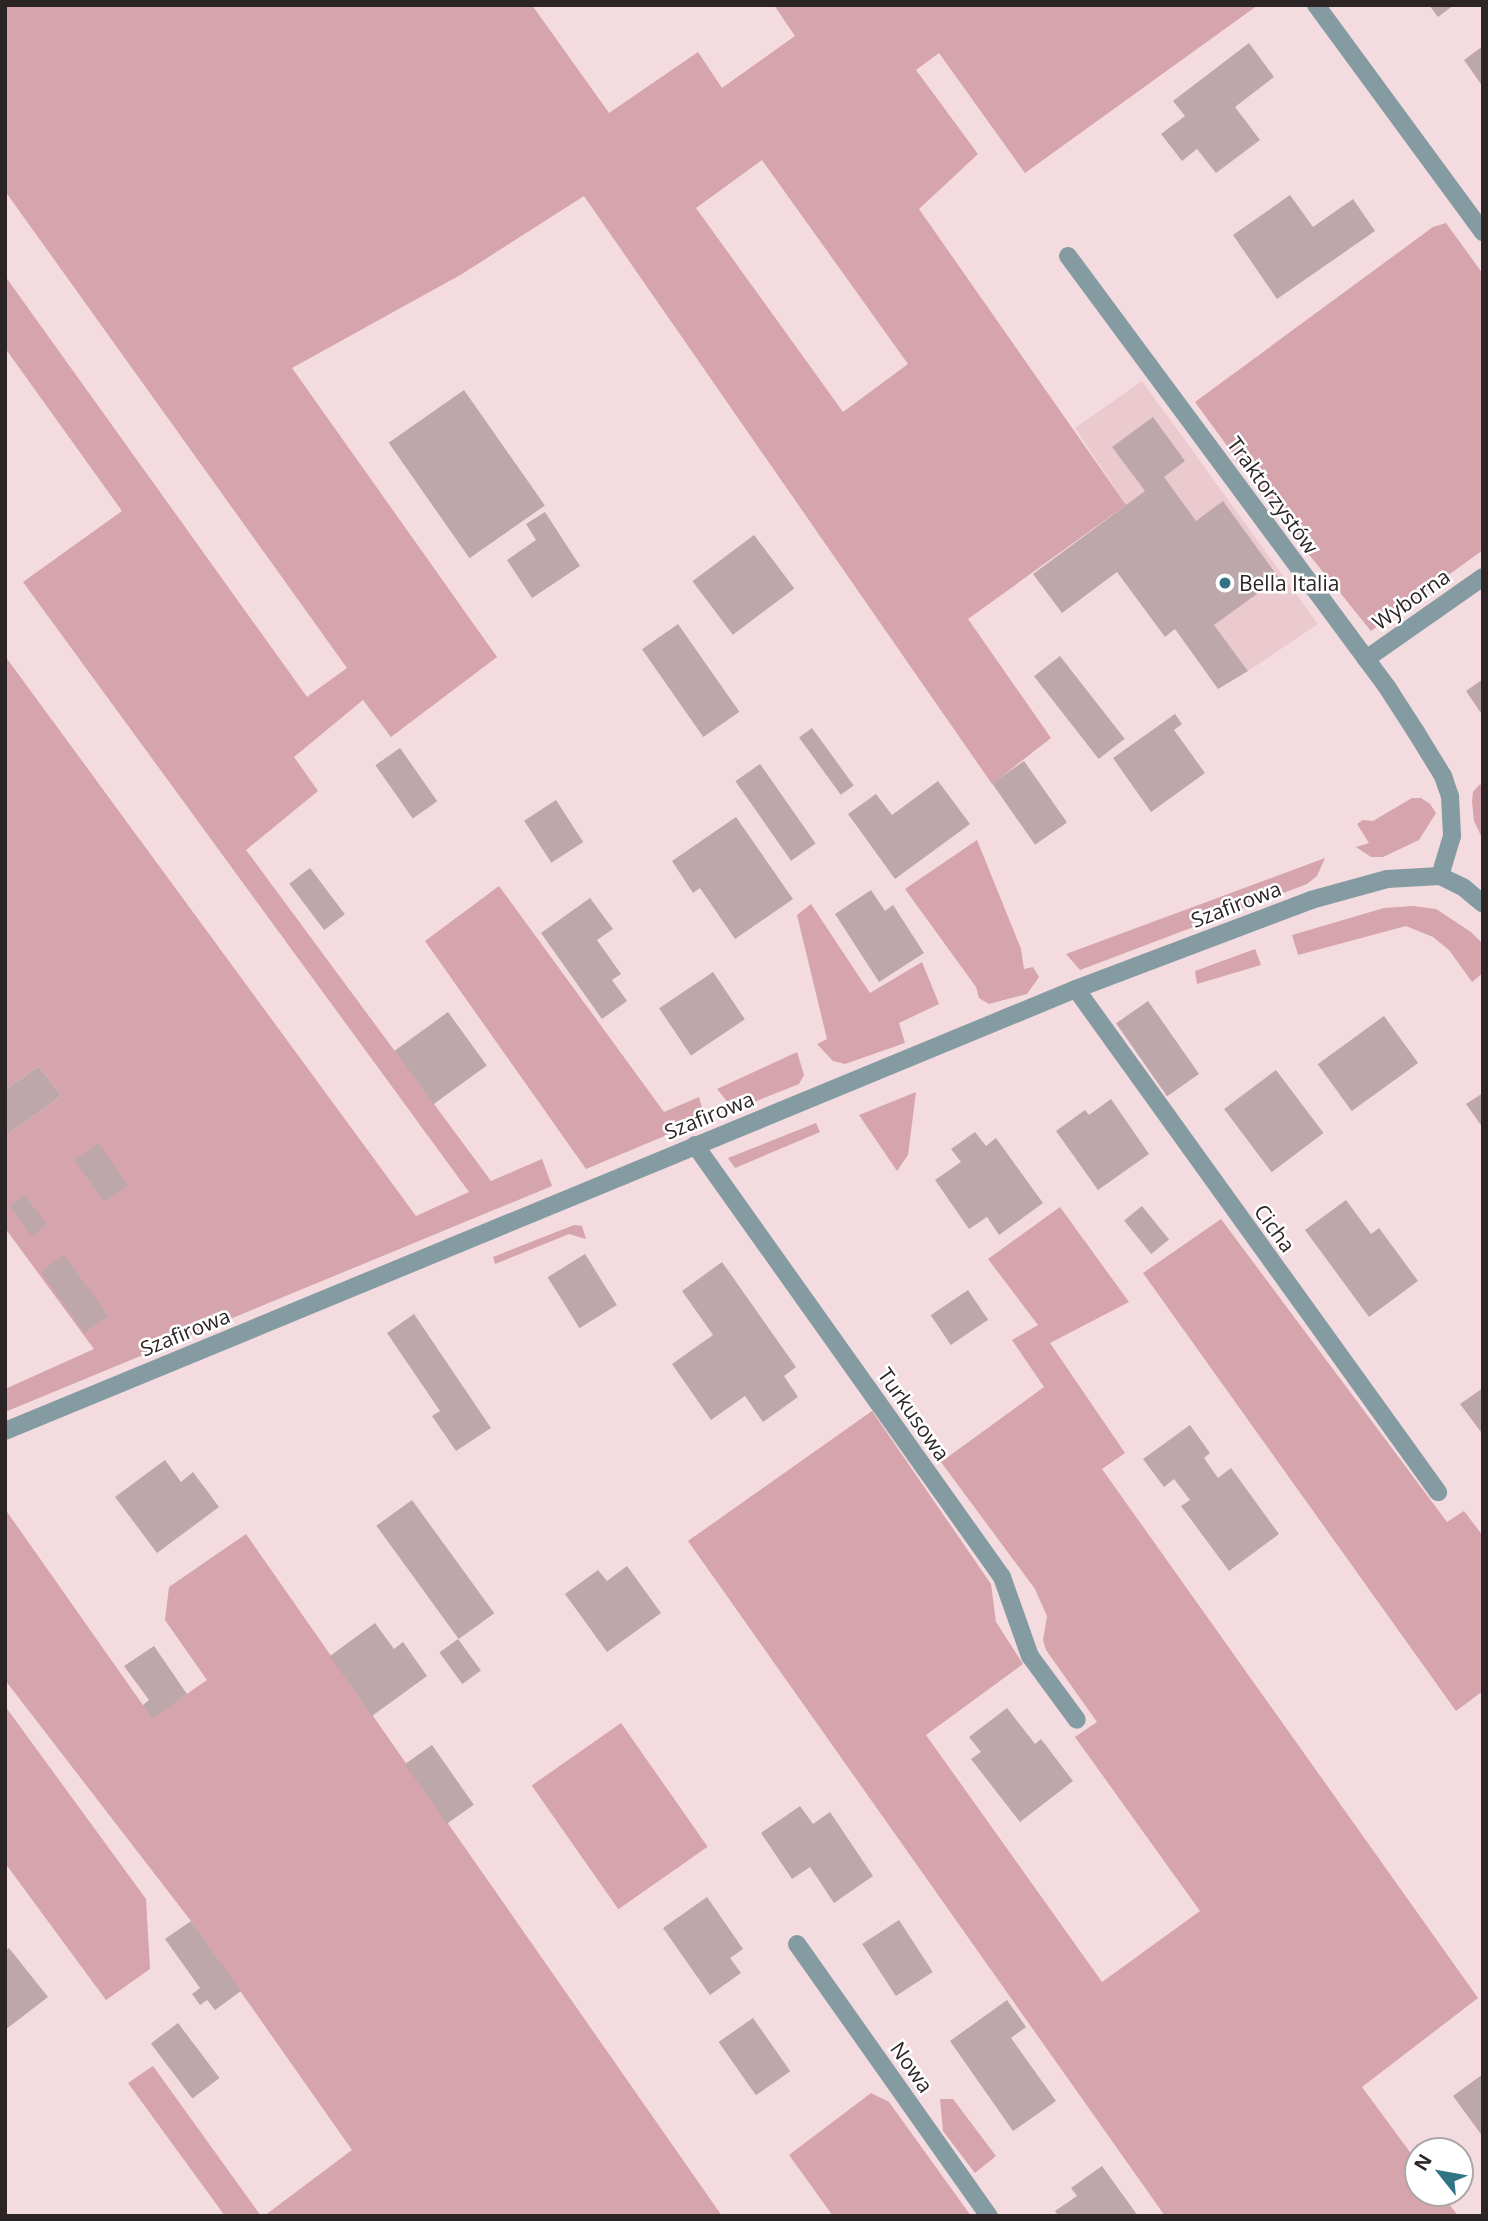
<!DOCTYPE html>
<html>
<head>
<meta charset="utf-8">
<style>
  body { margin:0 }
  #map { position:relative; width:1488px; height:2221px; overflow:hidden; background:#f4dbdf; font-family:"Open Sans",sans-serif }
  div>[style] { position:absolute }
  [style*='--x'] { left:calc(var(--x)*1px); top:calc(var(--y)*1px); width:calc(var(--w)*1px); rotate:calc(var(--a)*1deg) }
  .built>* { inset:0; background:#eacacf }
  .green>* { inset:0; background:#d5a4ac; transform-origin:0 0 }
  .building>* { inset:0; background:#bea7ab; transform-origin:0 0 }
  .lane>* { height:18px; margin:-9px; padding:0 9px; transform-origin:9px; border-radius:9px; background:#839ba1 }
  .street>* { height:18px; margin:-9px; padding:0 9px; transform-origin:9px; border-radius:9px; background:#839ba1 }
  .dots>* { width:19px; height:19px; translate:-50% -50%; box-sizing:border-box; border:4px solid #fff; border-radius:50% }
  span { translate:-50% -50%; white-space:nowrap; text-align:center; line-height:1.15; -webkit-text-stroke:5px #fff; paint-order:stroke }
  .street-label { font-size:21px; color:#2c2425 }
  .poi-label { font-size:21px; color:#2c2425 }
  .left { translate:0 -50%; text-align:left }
  .frame { position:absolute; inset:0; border:7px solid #2c2425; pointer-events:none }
  .north { position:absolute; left:1404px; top:2137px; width:70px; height:70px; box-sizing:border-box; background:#fff; border:2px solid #aba7a8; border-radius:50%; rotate:301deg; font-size:19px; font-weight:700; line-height:28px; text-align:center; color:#2c2425 }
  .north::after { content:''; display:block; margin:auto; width:24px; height:32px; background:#317585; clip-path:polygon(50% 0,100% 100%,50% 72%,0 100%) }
</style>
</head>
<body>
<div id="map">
  <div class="built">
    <i style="clip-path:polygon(1142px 381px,1318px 624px,1248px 671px,1126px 505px,1075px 428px)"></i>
  </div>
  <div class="green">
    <i style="clip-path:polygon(evenodd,5px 5px,532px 5px,609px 113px,698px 52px,722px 88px,795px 36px,774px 5px,1258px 5px,1025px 173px,939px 53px,916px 70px,978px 154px,919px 209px,1126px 505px,968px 619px,1051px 738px,992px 784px,584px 196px,462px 274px,292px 368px,497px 657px,391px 737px,363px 700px,294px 757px,318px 791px,246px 850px,491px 1181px,542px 1159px,552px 1186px,5px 1412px,5px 1389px,94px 1349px,5px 1228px,5px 1136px,61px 1096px,39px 1066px,5px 1090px,5px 656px,416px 1216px,469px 1192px,23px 582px,122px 511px,5px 348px,5px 276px,307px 697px,347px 668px,5px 191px,5px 5px,762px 160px,908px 364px,843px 412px,696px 208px,762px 160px)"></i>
    <i style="clip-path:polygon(1446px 223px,1483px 274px,1483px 550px,1371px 631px,1285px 525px,1195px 402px,1433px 227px)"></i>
    <i style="clip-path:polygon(1480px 784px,1483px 788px,1483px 840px,1474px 821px,1472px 801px,1473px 792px)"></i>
    <i style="clip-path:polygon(1412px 798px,1421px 798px,1430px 804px,1436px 813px,1419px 840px,1383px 857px,1371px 857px,1356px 847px,1369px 843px,1357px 824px,1363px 820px,1373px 821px)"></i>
    <i style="clip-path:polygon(977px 840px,1021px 949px,1024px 969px,1033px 967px,1039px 977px,1027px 994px,989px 1004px,979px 998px,976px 987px,905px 889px)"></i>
    <i style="clip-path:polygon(1325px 858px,1317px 876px,1307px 884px,1080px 970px,1066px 954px)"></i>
    <i style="clip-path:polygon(499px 886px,664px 1112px,699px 1097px,705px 1119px,586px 1169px,425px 941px)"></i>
    <i style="clip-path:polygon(811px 904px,870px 993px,922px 962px,939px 1004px,899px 1023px,905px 1043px,845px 1064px,833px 1061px,817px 1044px,827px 1039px,797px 915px)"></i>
    <i style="clip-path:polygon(1413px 906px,1436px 909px,1471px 932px,1483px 944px,1483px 973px,1472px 982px,1449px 950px,1433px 937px,1406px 926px,1298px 955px,1292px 935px,1384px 908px)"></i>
    <i style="clip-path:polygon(1255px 949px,1261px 965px,1197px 984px,1195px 971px)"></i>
    <i style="clip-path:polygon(797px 1052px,804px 1075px,799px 1084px,734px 1110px,717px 1089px)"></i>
    <i style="clip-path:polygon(916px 1092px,908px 1155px,897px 1171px,859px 1115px)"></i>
    <i style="clip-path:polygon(816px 1123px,820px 1132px,735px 1168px,728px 1158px)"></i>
    <i style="clip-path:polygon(1060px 1207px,1129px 1302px,1050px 1343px,1125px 1453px,1102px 1469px,1478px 1998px,1362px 2087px,1418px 2163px,1418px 2193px,1441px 2193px,1458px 2216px,1165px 2216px,688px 1541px,872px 1411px,991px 1584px,996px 1622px,1023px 1664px,926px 1735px,1102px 1982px,1200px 1911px,1075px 1737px,1097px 1722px,1046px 1650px,1043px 1640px,1047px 1616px,1035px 1589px,941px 1462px,1044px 1387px,1012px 1340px,1038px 1325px,988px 1259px)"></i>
    <i style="clip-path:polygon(1221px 1219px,1447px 1522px,1464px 1511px,1483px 1536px,1483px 1691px,1456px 1711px,1143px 1273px)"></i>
    <i style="clip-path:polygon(574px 1225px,582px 1226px,586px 1239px,569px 1234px,495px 1264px,493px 1257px)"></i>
    <i style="clip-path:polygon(5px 1509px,152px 1718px,207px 1680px,165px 1620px,169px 1587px,246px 1534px,722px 2216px,264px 2216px,352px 2150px,191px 1921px,5px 1680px)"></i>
    <i style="clip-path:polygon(5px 1706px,146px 1899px,150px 1969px,106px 2000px,5px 1863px)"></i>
    <i style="left:621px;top:1723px;width:151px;height:109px;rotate:55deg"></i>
    <i style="clip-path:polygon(153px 2066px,261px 2216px,225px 2216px,128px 2083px)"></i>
    <i style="clip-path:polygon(871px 2093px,889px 2102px,971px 2216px,833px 2216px,789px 2155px)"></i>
    <i style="clip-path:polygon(940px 2099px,953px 2099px,996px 2156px,975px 2173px,943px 2131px)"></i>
  </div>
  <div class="building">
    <i style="clip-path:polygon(1429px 5px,1454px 5px,1438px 17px)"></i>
    <i style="clip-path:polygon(1249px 43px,1274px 77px,1235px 107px,1260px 140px,1216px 173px,1197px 149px,1182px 161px,1161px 134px,1185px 116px,1173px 101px)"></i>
    <i style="clip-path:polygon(1483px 46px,1483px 87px,1464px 60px)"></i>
    <i style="clip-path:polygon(1290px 195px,1313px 227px,1353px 199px,1375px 231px,1277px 299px,1233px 235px)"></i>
    <i style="left:464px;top:390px;width:141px;height:92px;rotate:55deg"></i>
    <i style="clip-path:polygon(1153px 417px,1185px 461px,1164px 477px,1196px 521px,1223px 501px,1279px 578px,1214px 625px,1248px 671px,1218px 689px,1175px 629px,1165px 637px,1117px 572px,1062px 613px,1033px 574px,1145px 491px,1112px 447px)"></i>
    <i style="clip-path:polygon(545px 512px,580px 566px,532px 598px,507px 560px,536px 540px,526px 524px)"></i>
    <i style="left:754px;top:535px;width:67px;height:77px;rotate:53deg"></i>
    <i style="left:678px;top:624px;width:107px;height:44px;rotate:55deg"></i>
    <i style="left:1060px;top:656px;width:105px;height:33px;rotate:52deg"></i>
    <i style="clip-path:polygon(1483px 679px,1483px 716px,1466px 691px)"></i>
    <i style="clip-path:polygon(1175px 714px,1182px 724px,1174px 730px,1205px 773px,1151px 812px,1113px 758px)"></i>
    <i style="left:812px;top:728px;width:71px;height:16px;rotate:54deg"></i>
    <i style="left:400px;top:748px;width:65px;height:30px;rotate:55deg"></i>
    <i style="left:1024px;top:761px;width:75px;height:39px;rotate:55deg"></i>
    <i style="left:760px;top:764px;width:97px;height:30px;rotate:55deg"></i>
    <i style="clip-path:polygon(938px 781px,970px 824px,895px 879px,848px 814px,876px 794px,892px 815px)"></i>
    <i style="left:556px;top:800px;width:50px;height:38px;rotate:57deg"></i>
    <i style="clip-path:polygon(736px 817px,793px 899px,735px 939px,700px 888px,693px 893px,672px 861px)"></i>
    <i style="left:310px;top:868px;width:58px;height:26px;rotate:53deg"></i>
    <i style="clip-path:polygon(871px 890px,885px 911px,893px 905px,924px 953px,879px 982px,835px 914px)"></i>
    <i style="clip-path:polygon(590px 898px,613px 929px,597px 940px,621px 974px,612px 980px,627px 1001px,602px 1019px,541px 933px)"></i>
    <i style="left:713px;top:972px;width:57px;height:65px;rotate:56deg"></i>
    <i style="left:1148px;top:1001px;width:89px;height:39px;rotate:55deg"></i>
    <i style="left:448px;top:1012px;width:66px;height:66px;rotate:54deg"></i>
    <i style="left:1384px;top:1016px;width:58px;height:82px;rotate:54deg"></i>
    <i style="clip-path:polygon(39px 1066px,61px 1096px,5px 1136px,5px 1090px)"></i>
    <i style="left:1276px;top:1070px;width:79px;height:65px;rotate:53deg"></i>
    <i style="clip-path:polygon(1483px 1093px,1483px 1128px,1466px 1104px)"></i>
    <i style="clip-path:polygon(1111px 1099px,1149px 1154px,1098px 1190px,1056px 1131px,1085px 1110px,1089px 1115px)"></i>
    <i style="clip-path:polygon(975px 1132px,986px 1146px,996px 1138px,1043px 1203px,999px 1235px,987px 1217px,969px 1229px,935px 1180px,961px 1162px,951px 1149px)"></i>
    <i style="left:98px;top:1143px;width:52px;height:29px;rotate:55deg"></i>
    <i style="left:25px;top:1195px;width:37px;height:19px;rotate:54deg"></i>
    <i style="clip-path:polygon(1346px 1200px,1371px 1234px,1379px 1228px,1418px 1281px,1369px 1317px,1305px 1230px)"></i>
    <i style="left:1142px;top:1206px;width:43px;height:23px;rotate:51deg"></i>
    <i style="left:585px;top:1254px;width:60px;height:44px;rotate:58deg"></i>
    <i style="left:64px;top:1255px;width:75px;height:29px;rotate:54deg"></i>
    <i style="clip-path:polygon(722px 1262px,796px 1367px,784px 1376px,798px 1397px,763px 1422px,745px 1396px,711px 1420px,672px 1364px,713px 1335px,682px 1291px)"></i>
    <i style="left:968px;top:1290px;width:36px;height:45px;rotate:56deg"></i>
    <i style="clip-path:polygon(414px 1314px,491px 1428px,456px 1451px,432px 1416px,440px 1411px,387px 1333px)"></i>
    <i style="clip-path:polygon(1483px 1388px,1483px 1431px,1481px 1432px,1460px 1404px)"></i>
    <i style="clip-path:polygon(1190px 1425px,1210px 1453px,1204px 1458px,1218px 1478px,1231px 1468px,1279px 1534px,1229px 1571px,1181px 1506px,1190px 1500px,1174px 1479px,1164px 1487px,1143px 1459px)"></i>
    <i style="clip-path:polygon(165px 1460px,181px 1482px,193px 1472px,219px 1507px,157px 1553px,115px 1497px)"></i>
    <i style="left:412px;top:1500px;width:140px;height:44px;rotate:54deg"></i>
    <i style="clip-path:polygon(627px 1566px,661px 1613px,607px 1652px,565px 1594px,598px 1570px,607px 1581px)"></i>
    <i style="clip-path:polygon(375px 1623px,394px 1649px,403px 1642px,427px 1676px,372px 1716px,330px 1656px)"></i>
    <i style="left:458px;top:1639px;width:39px;height:23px;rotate:54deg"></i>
    <i style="clip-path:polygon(154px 1646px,187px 1694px,152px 1719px,143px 1705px,149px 1700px,124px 1666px)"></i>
    <i style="clip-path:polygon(1007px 1708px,1035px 1744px,1041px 1739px,1073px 1781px,1020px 1822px,971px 1759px,981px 1752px,969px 1737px)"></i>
    <i style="left:432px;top:1745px;width:73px;height:33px;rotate:55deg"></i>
    <i style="clip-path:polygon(800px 1806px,813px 1824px,830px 1812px,873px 1876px,834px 1903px,810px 1867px,792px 1879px,761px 1833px)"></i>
    <i style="clip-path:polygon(707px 1897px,743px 1949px,730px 1958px,741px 1973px,710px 1995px,663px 1928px)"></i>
    <i style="left:899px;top:1920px;width:62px;height:44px;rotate:57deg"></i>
    <i style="clip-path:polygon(191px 1921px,241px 1991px,215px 2010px,207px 2000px,200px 2005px,192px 1994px,200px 1988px,165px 1939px)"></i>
    <i style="clip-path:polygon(9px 1948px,48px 1997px,5px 2030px,5px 1951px)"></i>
    <i style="clip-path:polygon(1007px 2000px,1026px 2027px,1011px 2038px,1056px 2101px,1013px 2131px,950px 2041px)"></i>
    <i style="left:753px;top:2018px;width:65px;height:42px;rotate:55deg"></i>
    <i style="left:178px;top:2023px;width:69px;height:34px;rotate:53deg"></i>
    <i style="clip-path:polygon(1483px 2074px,1483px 2137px,1453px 2096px)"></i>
    <i style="clip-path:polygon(1102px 2166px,1138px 2216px,1059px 2216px,1055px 2211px,1077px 2196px,1071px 2188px)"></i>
  </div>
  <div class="lane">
    <i style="--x:695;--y:1145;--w:530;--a:54.6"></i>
    <i style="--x:1002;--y:1577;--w:84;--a:70.5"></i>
    <i style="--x:1030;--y:1656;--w:79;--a:53.7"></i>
  </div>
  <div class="street">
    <i style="--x:1316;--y:5;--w:282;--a:53.7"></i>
    <i style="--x:1068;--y:256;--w:536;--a:53.49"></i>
    <i style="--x:1387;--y:687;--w:54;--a:57.2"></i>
    <i style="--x:1416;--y:732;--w:52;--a:58.5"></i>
    <i style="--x:1443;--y:776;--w:21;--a:71"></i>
    <i style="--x:1450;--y:796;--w:40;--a:87.1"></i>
    <i style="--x:1452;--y:836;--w:42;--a:106.7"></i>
    <i style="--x:1366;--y:659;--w:143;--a:-35"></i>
    <i style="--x:1076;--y:989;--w:620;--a:54.26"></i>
    <i style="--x:5;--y:1431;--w:1159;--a:-22.43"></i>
    <i style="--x:1076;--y:989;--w:251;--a:-20.7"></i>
    <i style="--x:1311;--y:900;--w:79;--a:-15.4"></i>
    <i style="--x:1387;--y:879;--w:53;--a:-3.2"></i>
    <i style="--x:1440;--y:876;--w:25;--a:26"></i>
    <i style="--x:1463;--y:887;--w:26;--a:40"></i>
    <i style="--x:797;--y:1944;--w:333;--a:54.8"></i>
  </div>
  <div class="dots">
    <i style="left:1225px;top:583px;background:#317585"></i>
  </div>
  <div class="street-label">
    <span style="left:1273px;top:495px;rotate:54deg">Traktorzystów</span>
    <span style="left:1411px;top:599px;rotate:-35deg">Wyborna</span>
    <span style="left:1236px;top:904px;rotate:-21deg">Szafirowa</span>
    <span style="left:709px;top:1115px;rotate:-22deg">Szafirowa</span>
    <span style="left:1275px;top:1228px;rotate:54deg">Cicha</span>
    <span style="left:185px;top:1332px;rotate:-22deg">Szafirowa</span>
    <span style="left:914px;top:1414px;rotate:55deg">Turkusowa</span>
    <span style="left:912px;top:2067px;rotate:55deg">Nowa</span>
  </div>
  <div class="poi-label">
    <span class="left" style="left:1239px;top:583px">Bella Italia</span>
  </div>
  <div class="frame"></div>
  <div class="north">N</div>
</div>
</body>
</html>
